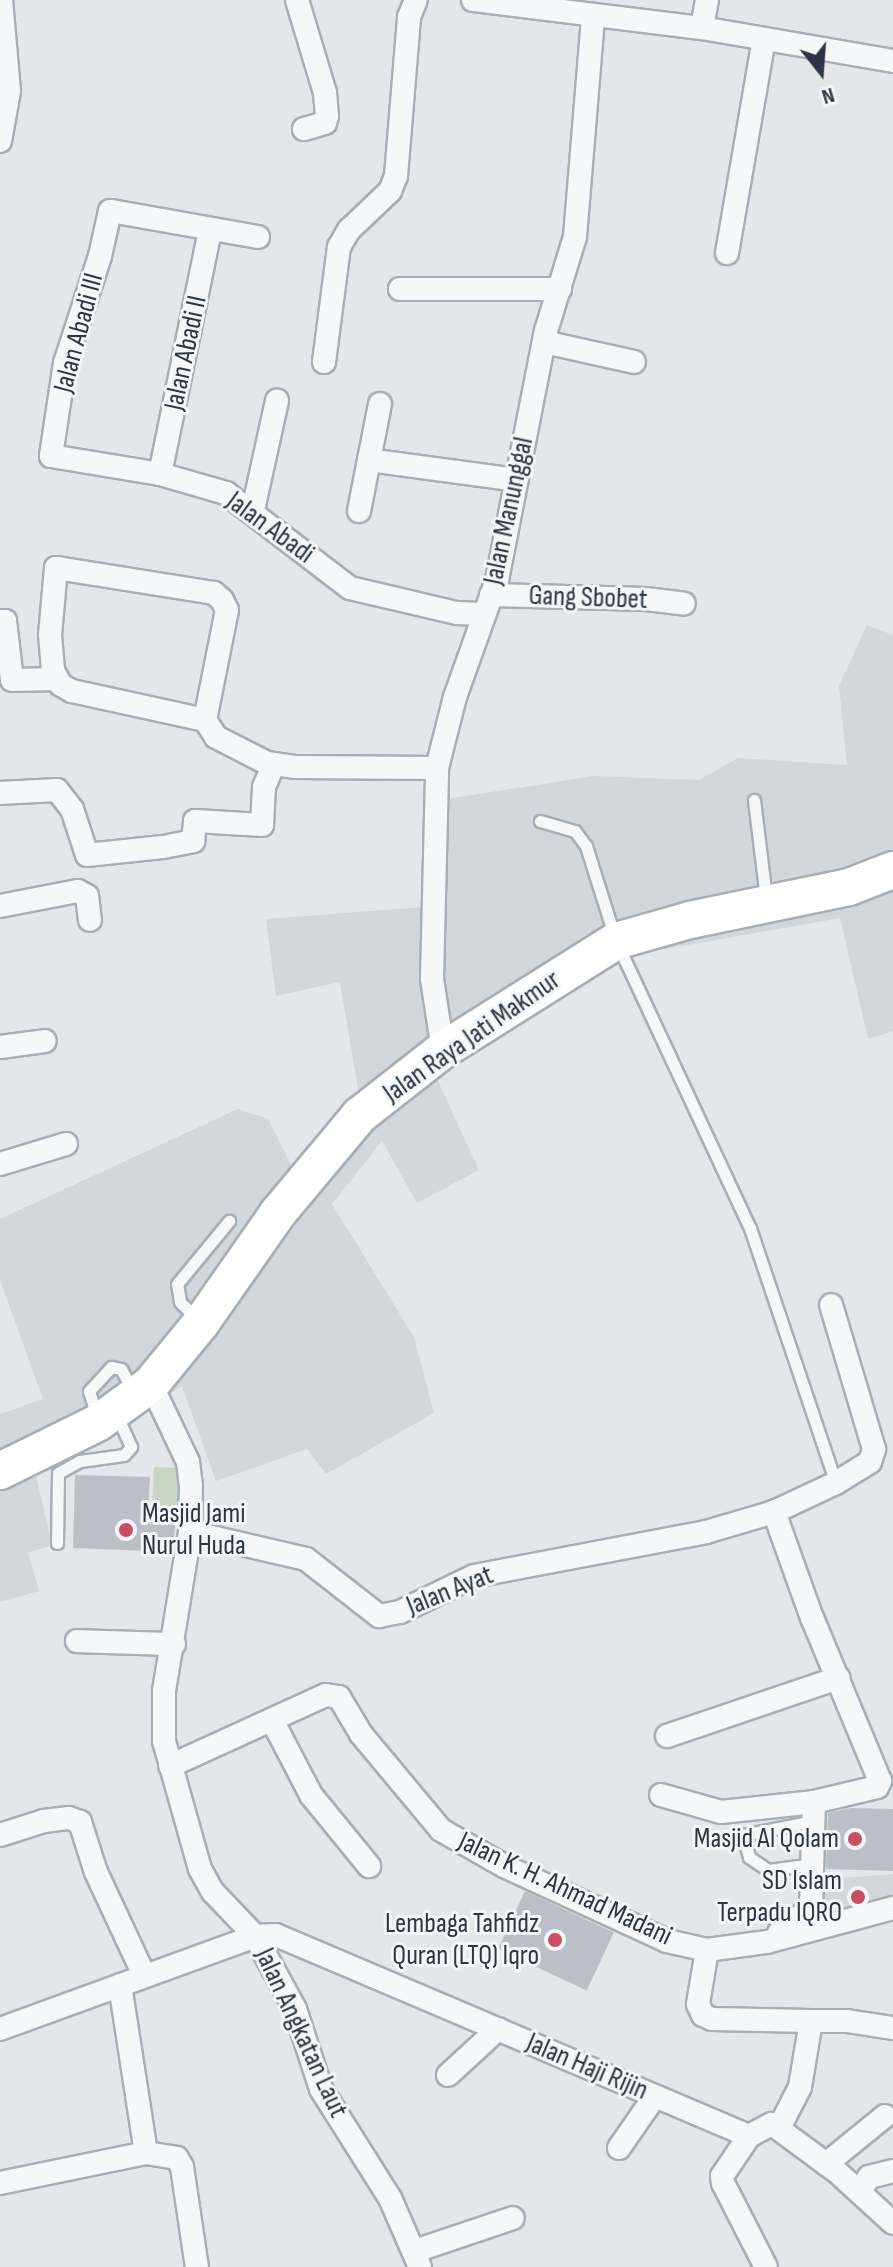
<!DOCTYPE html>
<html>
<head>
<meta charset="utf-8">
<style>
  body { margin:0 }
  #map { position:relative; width:893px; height:2267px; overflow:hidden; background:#e3e7eb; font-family:"Sofia Sans Condensed",sans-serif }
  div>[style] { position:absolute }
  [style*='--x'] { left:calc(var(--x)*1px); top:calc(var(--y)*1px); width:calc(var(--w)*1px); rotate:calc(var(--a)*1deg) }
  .built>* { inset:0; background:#d2d6dd }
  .green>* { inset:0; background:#c9d5c5 }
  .building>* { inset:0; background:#bbc0c8; transform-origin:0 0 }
  .roads { filter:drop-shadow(2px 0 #a8aeb5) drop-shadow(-2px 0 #a8aeb5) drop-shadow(0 2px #a8aeb5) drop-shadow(0 -2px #a8aeb5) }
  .lane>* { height:11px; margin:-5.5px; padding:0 5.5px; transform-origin:5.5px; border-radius:5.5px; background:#f6f7f9 }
  .street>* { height:22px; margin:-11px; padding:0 11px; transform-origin:11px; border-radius:11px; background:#f6f7f9 }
  .primary>* { height:36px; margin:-18px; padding:0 18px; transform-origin:18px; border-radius:18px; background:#fff }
  .dots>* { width:22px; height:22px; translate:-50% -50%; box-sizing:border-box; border:4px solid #f3f6f8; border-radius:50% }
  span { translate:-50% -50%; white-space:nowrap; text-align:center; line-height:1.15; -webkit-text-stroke:6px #f3f6f8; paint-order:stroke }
  .street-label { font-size:28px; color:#2b3543 }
  .poi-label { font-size:28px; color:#2b3543 }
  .left { translate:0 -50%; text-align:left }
  .right { translate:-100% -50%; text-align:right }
  .north { position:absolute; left:781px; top:32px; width:80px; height:80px; -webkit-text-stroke:6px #f3f6f8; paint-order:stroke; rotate:163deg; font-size:22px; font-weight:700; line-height:32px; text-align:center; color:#2b3543 }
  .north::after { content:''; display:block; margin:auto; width:28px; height:36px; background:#2b3543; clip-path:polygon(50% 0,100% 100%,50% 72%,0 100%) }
</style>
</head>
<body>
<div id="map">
  <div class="built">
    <i style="clip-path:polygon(867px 625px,893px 635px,893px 1031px,868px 1039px,840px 918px,613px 958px,430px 1064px,479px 1170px,417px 1203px,382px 1141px,332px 1204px,414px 1337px,434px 1413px,326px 1474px,307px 1449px,216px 1481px,182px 1386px,36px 1476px,52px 1545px,28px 1553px,39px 1591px,0 1602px,0 1414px,43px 1399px,0 1280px,0 1219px,238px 1109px,268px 1119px,295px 1173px,360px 1100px,340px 982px,276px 996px,266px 919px,436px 906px,441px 800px,593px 776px,699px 780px,738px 758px,847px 765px,839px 686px)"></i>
    <i style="clip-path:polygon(893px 1874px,893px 1914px,830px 1920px,819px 1880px)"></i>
  </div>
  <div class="green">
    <i style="clip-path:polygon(154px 1467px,175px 1468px,179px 1479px,179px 1512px,152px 1511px)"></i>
  </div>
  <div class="building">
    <i style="clip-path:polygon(75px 1475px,150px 1477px,148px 1511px,176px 1512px,173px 1552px,73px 1548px)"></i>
    <i style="clip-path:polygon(851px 1808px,893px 1809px,893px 1871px,826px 1869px,828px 1813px)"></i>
    <i style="left:525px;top:1891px;width:98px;height:64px;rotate:25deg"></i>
  </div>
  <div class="roads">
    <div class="lane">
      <i style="--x:754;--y:800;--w:99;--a:83"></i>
      <i style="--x:540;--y:821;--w:36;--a:16"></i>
      <i style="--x:575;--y:831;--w:19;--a:54"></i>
      <i style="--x:586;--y:846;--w:100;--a:72.5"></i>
      <i style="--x:616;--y:941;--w:317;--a:65"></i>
      <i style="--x:750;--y:1228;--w:269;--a:71.4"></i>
      <i style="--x:198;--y:1320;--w:25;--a:-135"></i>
      <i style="--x:180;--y:1302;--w:18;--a:-99"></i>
      <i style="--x:177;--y:1284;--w:82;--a:-50.5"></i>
      <i style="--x:98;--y:1419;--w:29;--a:-108"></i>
      <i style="--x:89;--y:1391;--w:33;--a:-47"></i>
      <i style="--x:111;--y:1367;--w:10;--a:11"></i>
      <i style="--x:121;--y:1369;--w:26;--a:61"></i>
      <i style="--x:57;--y:1543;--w:70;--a:-89.2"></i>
      <i style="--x:58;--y:1473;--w:25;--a:-29"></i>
      <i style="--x:80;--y:1461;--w:44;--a:-7.8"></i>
      <i style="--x:124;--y:1455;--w:11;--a:-49"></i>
      <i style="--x:131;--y:1447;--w:34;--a:-114"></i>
      <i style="--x:813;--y:1864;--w:45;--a:172.4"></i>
      <i style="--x:768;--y:1870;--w:23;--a:-146"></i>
      <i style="--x:749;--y:1857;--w:23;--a:-105"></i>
      <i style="--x:743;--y:1835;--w:71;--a:-11.3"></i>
    </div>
    <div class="street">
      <i style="--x:297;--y:0;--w:97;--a:73.2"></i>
      <i style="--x:325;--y:93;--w:23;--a:85"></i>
      <i style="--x:327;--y:116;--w:7;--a:106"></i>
      <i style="--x:325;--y:123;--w:22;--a:164"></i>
      <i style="--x:473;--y:0;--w:231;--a:7"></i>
      <i style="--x:702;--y:28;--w:194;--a:9.8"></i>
      <i style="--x:702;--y:28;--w:28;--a:-80"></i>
      <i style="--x:0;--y:141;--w:51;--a:-79.8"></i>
      <i style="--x:9;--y:91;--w:91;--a:-95"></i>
      <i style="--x:258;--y:237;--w:150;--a:-170"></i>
      <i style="--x:110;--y:211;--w:46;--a:102.5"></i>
      <i style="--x:100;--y:256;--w:113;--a:108.1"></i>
      <i style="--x:65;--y:363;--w:94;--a:98.6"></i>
      <i style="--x:51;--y:456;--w:110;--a:9.4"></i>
      <i style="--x:160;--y:474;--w:69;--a:16.1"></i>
      <i style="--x:226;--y:493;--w:156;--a:37.5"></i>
      <i style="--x:350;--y:588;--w:110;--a:13.2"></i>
      <i style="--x:457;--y:613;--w:26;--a:2"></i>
      <i style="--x:727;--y:253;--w:217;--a:-80.2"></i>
      <i style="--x:400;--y:289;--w:160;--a:0"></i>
      <i style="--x:544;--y:342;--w:92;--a:12.5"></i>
      <i style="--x:324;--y:362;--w:116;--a:-82.6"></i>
      <i style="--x:339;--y:247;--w:20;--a:-60"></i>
      <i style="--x:349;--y:230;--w:57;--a:-43.6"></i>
      <i style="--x:390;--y:191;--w:16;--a:-68"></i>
      <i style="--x:396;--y:176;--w:160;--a:-85.3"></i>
      <i style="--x:409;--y:17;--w:18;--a:-68"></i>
      <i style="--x:369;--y:460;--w:149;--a:7.7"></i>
      <i style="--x:160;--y:474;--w:249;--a:-78.4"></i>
      <i style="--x:253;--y:510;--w:112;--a:-77.6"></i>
      <i style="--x:359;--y:511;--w:109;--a:-78.9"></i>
      <i style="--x:491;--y:595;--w:155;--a:1.5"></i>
      <i style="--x:646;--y:599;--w:38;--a:7"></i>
      <i style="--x:0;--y:621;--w:5;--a:0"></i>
      <i style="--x:5;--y:621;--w:59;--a:83.2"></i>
      <i style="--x:12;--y:680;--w:45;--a:-1.3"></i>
      <i style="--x:205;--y:720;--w:112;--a:-78.7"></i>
      <i style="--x:227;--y:610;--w:11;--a:-117"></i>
      <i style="--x:222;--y:600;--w:11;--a:-139"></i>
      <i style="--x:214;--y:593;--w:160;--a:-171"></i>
      <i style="--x:56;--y:568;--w:67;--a:95.1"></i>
      <i style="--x:50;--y:635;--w:36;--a:85"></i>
      <i style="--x:53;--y:671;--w:16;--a:60"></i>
      <i style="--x:61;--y:685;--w:13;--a:29"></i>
      <i style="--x:72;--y:691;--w:136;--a:12.3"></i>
      <i style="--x:205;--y:720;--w:20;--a:57"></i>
      <i style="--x:216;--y:737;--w:57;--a:27"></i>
      <i style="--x:267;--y:763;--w:29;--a:8"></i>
      <i style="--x:296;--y:767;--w:141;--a:0.4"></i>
      <i style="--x:0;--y:793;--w:57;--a:-3"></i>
      <i style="--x:57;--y:790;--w:24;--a:52"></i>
      <i style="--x:72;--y:809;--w:48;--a:71.9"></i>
      <i style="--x:87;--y:855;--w:76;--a:-6"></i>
      <i style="--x:163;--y:847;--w:31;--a:-11"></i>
      <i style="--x:193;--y:841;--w:20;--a:-84"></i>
      <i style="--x:195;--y:821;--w:67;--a:3.4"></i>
      <i style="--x:262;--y:825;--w:38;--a:-87"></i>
      <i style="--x:264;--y:787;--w:25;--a:-67"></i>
      <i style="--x:0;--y:906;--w:79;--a:-10.9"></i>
      <i style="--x:78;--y:891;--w:10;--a:29"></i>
      <i style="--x:87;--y:896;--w:24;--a:83"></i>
      <i style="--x:0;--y:1047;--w:45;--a:-7.6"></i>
      <i style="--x:443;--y:1050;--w:72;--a:-98.8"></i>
      <i style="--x:432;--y:979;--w:211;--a:-88.6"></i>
      <i style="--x:437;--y:768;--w:73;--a:-75.8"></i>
      <i style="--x:455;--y:697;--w:124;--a:-70.3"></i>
      <i style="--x:497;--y:580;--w:254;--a:-78.9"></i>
      <i style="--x:546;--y:331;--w:98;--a:-72.9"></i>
      <i style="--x:575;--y:237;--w:221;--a:-85.3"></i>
      <i style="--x:0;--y:1164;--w:69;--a:-16.9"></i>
      <i style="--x:151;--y:1384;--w:86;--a:64.6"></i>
      <i style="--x:188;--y:1462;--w:23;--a:83"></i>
      <i style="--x:191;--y:1485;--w:47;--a:91.2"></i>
      <i style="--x:190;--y:1532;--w:161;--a:99.3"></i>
      <i style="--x:164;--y:1691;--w:50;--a:90"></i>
      <i style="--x:164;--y:1741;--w:133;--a:74.3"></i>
      <i style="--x:200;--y:1869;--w:26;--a:61"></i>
      <i style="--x:213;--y:1892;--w:61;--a:46.3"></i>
      <i style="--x:255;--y:1936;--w:83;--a:61.3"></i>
      <i style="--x:295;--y:2009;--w:84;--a:72"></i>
      <i style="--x:321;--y:2089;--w:129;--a:57.7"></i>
      <i style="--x:390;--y:2198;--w:75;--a:66.5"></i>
      <i style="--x:190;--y:1532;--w:119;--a:13.1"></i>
      <i style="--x:306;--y:1559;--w:93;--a:38"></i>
      <i style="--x:379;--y:1616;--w:21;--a:-11"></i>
      <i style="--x:400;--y:1612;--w:82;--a:-25.9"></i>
      <i style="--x:474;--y:1576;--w:236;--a:-10.7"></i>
      <i style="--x:706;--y:1532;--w:71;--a:-16.4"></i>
      <i style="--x:774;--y:1512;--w:68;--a:-25.1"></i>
      <i style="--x:836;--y:1483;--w:40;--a:-32"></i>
      <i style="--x:870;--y:1462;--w:14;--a:-73"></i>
      <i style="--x:874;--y:1449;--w:150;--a:-106.6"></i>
      <i style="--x:77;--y:1641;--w:97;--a:1.8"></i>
      <i style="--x:272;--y:1720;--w:85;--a:62.5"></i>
      <i style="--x:311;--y:1795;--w:92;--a:50.8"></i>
      <i style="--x:667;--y:1736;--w:181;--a:-18.7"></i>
      <i style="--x:170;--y:1766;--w:171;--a:-24.5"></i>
      <i style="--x:326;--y:1695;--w:13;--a:9"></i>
      <i style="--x:339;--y:1697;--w:43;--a:59.3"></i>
      <i style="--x:361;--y:1734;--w:125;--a:50.2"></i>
      <i style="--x:441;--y:1830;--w:73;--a:29.7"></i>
      <i style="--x:504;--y:1866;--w:179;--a:24.7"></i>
      <i style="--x:667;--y:1941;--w:41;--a:12.7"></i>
      <i style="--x:707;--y:1950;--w:61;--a:-7.6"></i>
      <i style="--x:767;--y:1942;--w:131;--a:-15.1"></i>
      <i style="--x:661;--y:1795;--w:62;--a:15.8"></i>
      <i style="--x:721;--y:1812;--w:94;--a:-6.1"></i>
      <i style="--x:814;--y:1802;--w:65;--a:-13.4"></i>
      <i style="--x:877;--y:1787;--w:7;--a:-63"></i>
      <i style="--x:880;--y:1781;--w:177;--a:-112.6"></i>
      <i style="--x:812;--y:1618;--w:113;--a:-109.7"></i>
      <i style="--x:0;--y:1835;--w:46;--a:-17.7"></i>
      <i style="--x:44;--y:1821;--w:25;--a:-7"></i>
      <i style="--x:69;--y:1818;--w:12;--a:20"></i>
      <i style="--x:80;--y:1822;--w:52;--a:72.3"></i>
      <i style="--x:96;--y:1872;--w:114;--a:65"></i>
      <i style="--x:779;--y:1933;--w:41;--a:-38"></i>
      <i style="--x:811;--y:1908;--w:106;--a:-88.4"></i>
      <i style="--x:707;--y:1950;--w:55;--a:99.5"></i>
      <i style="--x:698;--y:2004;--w:12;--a:66"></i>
      <i style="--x:703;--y:2015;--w:10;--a:24"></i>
      <i style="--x:712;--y:2019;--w:99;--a:1.2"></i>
      <i style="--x:811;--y:2021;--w:67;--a:99.5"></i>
      <i style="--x:800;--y:2087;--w:46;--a:117.1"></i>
      <i style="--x:120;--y:1985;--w:170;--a:81.2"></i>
      <i style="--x:811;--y:2021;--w:36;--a:0"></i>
      <i style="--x:847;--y:2021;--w:47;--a:8.7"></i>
      <i style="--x:0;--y:2029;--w:271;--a:-20"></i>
      <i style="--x:255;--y:1936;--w:21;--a:-3"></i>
      <i style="--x:276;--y:1935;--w:514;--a:23.02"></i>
      <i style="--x:749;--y:2136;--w:26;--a:-28"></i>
      <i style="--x:772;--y:2124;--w:79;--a:36.3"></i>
      <i style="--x:836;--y:2171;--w:77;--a:42.4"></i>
      <i style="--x:448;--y:2075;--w:68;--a:-42.6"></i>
      <i style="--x:749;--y:2136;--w:48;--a:124"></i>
      <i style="--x:722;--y:2176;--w:7;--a:82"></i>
      <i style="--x:723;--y:2183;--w:94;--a:62.9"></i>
      <i style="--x:619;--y:2148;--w:63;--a:-55.3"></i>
      <i style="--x:826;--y:2164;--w:76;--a:-39.1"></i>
      <i style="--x:0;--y:2183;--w:149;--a:-11.6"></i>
      <i style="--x:146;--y:2153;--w:31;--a:9"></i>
      <i style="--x:177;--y:2158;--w:10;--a:61"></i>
      <i style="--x:182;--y:2167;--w:101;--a:81.5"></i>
      <i style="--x:859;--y:2192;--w:18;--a:-56"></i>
      <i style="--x:869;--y:2177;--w:25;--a:-14"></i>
      <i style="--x:415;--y:2251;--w:103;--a:-18.6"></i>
    </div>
    <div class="primary">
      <i style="--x:0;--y:1471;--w:110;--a:-26.3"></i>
      <i style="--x:99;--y:1422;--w:64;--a:-36.2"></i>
      <i style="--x:151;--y:1384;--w:79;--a:-50.7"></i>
      <i style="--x:201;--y:1323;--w:134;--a:-55"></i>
      <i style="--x:278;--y:1213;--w:128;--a:-50.1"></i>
      <i style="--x:360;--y:1115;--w:105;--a:-38.1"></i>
      <i style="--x:443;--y:1050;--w:204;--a:-32.2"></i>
      <i style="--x:616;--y:941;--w:77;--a:-15.8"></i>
      <i style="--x:690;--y:920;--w:162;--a:-11.7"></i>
      <i style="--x:849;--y:887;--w:47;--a:-21.1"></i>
    </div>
  </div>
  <div class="dots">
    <i style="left:126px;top:1530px;background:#cb4d65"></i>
    <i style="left:855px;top:1839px;background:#cb4d65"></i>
    <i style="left:858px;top:1897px;background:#cb4d65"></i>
    <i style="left:555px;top:1940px;background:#cb4d65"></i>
  </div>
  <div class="street-label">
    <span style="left:79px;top:333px;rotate:-75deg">Jalan Abadi III</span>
    <span style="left:186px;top:353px;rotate:-78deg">Jalan Abadi II</span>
    <span style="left:509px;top:511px;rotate:-78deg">Jalan Manunggal</span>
    <span style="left:270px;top:528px;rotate:36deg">Jalan Abadi</span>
    <span style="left:588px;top:598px;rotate:2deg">Gang Sbobet</span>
    <span style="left:472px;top:1037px;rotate:-35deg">Jalan Raya Jati Makmur</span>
    <span style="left:450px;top:1591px;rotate:-22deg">Jalan Ayat</span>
    <span style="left:565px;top:1889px;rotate:25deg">Jalan K. H. Ahmad Madani</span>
    <span style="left:301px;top:2033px;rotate:65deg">Jalan Angkatan Laut</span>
    <span style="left:587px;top:2067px;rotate:23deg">Jalan Haji Rijin</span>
  </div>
  <div class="poi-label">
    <span class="left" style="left:142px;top:1530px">Masjid Jami<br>Nurul Huda</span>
    <span class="right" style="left:839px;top:1839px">Masjid Al Qolam</span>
    <span class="right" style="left:842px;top:1897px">SD Islam<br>Terpadu IQRO</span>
    <span class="right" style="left:539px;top:1940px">Lembaga Tahfidz<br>Quran (LTQ) Iqro</span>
  </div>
  <div class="north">N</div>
</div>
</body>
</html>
